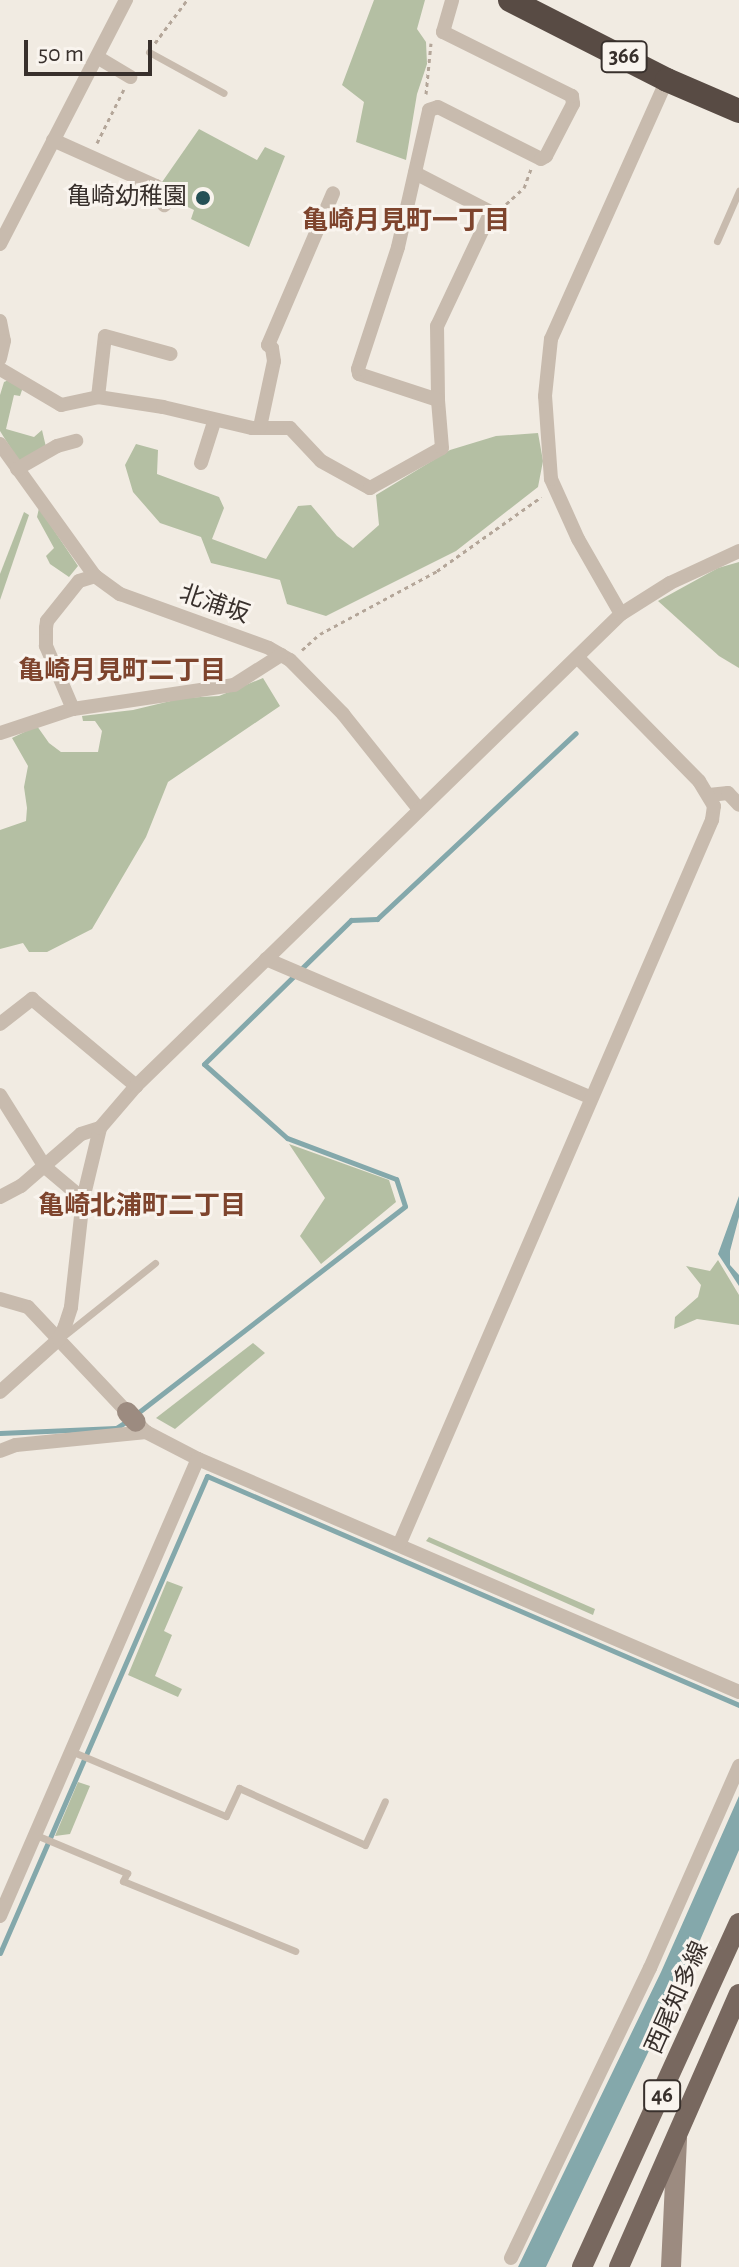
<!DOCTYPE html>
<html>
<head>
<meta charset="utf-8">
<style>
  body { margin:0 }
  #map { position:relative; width:739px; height:2267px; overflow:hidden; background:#f1ebe2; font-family:"Alegreya Sans","Noto Sans JP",sans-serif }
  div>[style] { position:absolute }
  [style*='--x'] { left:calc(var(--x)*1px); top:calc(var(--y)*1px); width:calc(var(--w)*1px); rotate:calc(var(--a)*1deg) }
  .green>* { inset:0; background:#b4bfa3 }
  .water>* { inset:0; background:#84a8ab }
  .stream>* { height:5px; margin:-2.5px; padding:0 2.5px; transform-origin:2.5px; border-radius:2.5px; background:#84a8ab }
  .path>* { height:3px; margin-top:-1.5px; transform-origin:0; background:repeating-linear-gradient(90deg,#b4a699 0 4px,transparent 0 8px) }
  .lane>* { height:7px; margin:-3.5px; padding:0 3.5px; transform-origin:3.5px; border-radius:3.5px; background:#c8bbae }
  .street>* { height:14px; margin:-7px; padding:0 7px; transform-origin:7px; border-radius:7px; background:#c8bbae }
  .secondary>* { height:20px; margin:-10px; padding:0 10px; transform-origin:10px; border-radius:10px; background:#9c8b80 }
  .primary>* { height:20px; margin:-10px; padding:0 10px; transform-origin:10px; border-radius:10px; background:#78685f }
  .highway>* { height:24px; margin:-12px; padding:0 12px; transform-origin:12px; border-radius:12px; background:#584b44 }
  .dots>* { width:22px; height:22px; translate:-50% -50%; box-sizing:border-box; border:4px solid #f9f4ee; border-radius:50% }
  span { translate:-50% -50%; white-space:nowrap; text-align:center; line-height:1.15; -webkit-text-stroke:6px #f9f4ee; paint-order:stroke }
  .shield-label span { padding:2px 6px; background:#f9f4ee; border:2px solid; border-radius:6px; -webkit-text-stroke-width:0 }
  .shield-label { font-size:22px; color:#38302c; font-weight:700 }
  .poi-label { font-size:24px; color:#38302c }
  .right { translate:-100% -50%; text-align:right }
  .street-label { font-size:24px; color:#38302c }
  .neighbourhood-label { font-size:26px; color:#7e442d; font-weight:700 }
  .scale { position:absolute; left:24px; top:40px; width:128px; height:36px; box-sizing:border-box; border:4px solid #38302c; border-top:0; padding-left:10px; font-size:24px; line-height:28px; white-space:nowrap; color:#38302c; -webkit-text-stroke:6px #f9f4ee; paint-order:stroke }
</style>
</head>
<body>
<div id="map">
  <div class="green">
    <i style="clip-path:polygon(374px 0,425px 0,417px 29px,426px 42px,427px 64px,417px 94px,406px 160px,356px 142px,364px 102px,342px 85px)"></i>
    <i style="clip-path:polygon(199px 129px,257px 160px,265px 147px,285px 156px,249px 247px,191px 219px,194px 210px,165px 196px,160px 185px)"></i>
    <i style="clip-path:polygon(11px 379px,23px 387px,20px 396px,14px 395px,6px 429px,34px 437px,42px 430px,46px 447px,20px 463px,0 431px,0 395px,4px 382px)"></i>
    <i style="clip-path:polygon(538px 433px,543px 461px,538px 487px,456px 551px,326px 616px,287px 604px,280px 580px,211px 563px,201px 537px,160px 523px,133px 492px,125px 465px,136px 444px,158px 450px,157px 474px,219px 497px,224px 508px,212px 539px,266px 559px,298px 506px,311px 505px,337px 536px,353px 548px,379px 525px,376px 495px,450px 450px,496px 436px)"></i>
    <i style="clip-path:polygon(39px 508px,78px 566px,69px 577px,50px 564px,46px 556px,54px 548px,37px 517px)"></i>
    <i style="clip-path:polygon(24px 512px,29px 515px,0 600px,0 574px)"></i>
    <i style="clip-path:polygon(739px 562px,739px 668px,719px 656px,658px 601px,718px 568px)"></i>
    <i style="clip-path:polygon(263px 678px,280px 706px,168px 782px,146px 837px,92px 929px,47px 952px,29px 952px,23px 943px,0 949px,0 830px,26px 821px,27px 808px,24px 787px,28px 766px,12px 738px,37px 726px,49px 743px,61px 752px,98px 752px,102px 731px,95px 721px,83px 721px,82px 716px,133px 710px,183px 698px,219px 696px)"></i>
    <i style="clip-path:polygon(289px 1144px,389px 1180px,396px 1202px,321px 1264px,300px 1236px,325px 1198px)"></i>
    <i style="clip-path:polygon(718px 1260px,739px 1295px,739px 1325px,697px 1319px,674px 1329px,675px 1317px,698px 1297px,701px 1285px,686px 1266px,710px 1271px)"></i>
    <i style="clip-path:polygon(253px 1343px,265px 1353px,175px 1429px,156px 1418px)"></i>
    <i style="clip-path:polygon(429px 1537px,595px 1609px,593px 1615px,426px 1541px)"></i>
    <i style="clip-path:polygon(167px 1581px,183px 1587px,164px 1631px,172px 1635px,155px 1676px,182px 1689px,178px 1697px,128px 1675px)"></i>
    <i style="clip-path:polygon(78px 1782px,90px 1786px,70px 1834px,55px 1836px)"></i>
  </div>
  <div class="water">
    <i style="clip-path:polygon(739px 1196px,739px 1217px,730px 1251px,730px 1265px,739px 1275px,739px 1286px,718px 1254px)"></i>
    <i style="clip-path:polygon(739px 1796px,739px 1850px,685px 1975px,546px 2267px,518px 2267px,661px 1972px)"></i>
  </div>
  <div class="stream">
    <i style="--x:135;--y:1415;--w:341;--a:-37.7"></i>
    <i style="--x:405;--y:1206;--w:28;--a:-108"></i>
    <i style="--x:396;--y:1179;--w:116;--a:-159.4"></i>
    <i style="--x:287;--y:1138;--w:111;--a:-138.3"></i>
    <i style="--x:204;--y:1064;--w:206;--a:-44.4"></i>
    <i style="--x:351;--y:920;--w:26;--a:-2"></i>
    <i style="--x:377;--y:919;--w:272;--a:-43.1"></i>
    <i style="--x:0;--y:1433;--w:116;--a:-2.5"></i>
    <i style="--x:116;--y:1428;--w:13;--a:-32"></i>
    <i style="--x:0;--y:1953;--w:520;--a:-66.54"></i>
    <i style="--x:207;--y:1476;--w:579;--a:23.29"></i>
  </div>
  <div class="path">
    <i style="--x:155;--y:43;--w:54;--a:-53.3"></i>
    <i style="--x:426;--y:94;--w:51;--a:-84.4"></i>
    <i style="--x:97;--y:143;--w:60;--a:-63.4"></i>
    <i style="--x:506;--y:204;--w:24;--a:-42"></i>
    <i style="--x:524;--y:188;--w:20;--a:-70"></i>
    <i style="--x:302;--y:650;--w:24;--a:-42"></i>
    <i style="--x:320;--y:634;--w:133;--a:-28.3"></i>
    <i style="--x:437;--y:571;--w:128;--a:-35.4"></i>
  </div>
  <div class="lane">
    <i style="--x:149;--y:52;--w:85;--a:28.7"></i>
    <i style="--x:717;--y:241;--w:55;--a:-66.3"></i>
    <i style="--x:66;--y:1334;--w:114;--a:-38.6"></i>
    <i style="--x:71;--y:1751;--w:168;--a:22.8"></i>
    <i style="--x:226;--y:1816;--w:31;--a:-65"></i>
    <i style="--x:239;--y:1788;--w:138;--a:24.3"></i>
    <i style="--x:365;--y:1845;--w:48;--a:-65.6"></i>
    <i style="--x:36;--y:1835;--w:99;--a:22.7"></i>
    <i style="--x:127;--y:1873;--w:9;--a:117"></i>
    <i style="--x:123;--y:1881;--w:186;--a:22.1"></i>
  </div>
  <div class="street">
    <i style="--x:97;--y:57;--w:39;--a:31"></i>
    <i style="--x:53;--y:140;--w:113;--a:24.1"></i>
    <i style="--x:156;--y:186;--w:21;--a:67"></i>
    <i style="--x:415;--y:173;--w:85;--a:27.2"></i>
    <i style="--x:491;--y:212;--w:126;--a:115.3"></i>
    <i style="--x:437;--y:326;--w:74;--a:89.2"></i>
    <i style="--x:0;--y:244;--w:275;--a:-62.7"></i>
    <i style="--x:0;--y:321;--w:20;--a:79"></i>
    <i style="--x:4;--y:341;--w:18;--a:103"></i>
    <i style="--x:0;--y:369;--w:71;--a:30.5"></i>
    <i style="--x:61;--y:405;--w:38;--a:-12"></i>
    <i style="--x:98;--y:397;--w:66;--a:8.7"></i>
    <i style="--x:163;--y:407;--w:91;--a:13.3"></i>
    <i style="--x:252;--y:428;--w:38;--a:0"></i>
    <i style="--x:290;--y:428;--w:45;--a:46.8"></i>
    <i style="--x:321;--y:461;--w:56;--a:28.9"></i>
    <i style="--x:370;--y:488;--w:82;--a:-29.1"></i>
    <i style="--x:442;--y:448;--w:48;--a:-94.8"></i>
    <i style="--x:438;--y:400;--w:83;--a:-161.8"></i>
    <i style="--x:359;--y:374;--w:5;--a:-101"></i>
    <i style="--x:358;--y:369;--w:128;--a:-71.8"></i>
    <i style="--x:398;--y:247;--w:140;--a:-77.2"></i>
    <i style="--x:429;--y:110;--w:9;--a:-18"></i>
    <i style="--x:438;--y:107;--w:115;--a:26.8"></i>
    <i style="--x:541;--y:159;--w:6;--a:-31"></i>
    <i style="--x:546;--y:156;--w:59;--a:-62.6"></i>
    <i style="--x:573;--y:104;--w:8;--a:-97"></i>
    <i style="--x:572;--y:96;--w:144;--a:-153.6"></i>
    <i style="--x:443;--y:32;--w:33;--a:-74"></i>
    <i style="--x:98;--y:397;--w:61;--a:-83.5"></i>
    <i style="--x:105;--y:336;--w:68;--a:15.3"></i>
    <i style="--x:260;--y:427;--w:67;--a:-78"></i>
    <i style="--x:274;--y:361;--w:13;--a:-99"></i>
    <i style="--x:272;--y:348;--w:5;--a:-143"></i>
    <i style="--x:268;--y:345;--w:165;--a:-66.8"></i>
    <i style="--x:0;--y:444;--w:163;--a:54.3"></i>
    <i style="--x:95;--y:576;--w:31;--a:36"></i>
    <i style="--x:120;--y:594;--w:158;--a:19.9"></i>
    <i style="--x:269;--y:648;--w:24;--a:30"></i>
    <i style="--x:290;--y:660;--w:76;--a:45.5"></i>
    <i style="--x:343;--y:714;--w:120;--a:51.4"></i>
    <i style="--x:201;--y:463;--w:43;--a:-72.4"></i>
    <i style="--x:17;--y:469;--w:46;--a:-29.9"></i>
    <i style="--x:57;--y:446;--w:20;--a:-15"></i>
    <i style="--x:621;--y:614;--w:86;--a:-119.8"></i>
    <i style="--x:578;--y:539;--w:66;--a:-114.2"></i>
    <i style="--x:551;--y:479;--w:83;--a:-94.1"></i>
    <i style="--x:545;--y:396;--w:57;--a:-84"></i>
    <i style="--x:551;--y:339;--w:284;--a:-65.9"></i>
    <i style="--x:73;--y:709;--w:69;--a:-113.2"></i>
    <i style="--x:46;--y:646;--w:18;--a:-90"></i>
    <i style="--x:46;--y:628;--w:7;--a:-82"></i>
    <i style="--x:47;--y:621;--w:51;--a:-51.3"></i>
    <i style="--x:79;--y:581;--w:17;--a:-17"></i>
    <i style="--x:0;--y:733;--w:77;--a:-18.2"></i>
    <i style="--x:73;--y:709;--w:163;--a:-8.5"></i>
    <i style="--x:234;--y:685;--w:56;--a:-32.6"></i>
    <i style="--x:709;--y:795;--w:19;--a:-6"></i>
    <i style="--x:728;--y:793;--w:16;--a:47"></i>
    <i style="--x:266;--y:959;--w:352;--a:23.1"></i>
    <i style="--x:0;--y:1024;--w:41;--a:-38"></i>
    <i style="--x:32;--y:999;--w:136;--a:39.9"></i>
    <i style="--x:0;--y:1095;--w:85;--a:58"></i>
    <i style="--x:45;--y:1167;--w:50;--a:40.1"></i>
    <i style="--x:0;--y:1197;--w:24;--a:-28"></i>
    <i style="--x:21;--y:1186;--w:79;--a:-40.9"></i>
    <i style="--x:81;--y:1134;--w:20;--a:-18"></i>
    <i style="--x:0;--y:1299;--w:29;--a:16"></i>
    <i style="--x:28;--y:1307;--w:144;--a:46.7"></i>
    <i style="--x:0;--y:1392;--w:79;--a:-41.9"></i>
    <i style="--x:59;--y:1339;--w:14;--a:-65"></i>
    <i style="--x:65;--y:1326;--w:20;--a:-72"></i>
    <i style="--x:71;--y:1307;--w:109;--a:-83.7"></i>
    <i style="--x:83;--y:1199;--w:73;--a:-76.5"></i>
    <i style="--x:100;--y:1128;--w:55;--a:-49.4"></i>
    <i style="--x:136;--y:1086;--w:677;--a:-44.22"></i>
    <i style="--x:621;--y:614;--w:58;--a:-32.3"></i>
    <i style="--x:670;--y:583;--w:76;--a:-24.9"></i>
    <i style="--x:136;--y:1422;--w:14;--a:45"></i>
    <i style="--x:146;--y:1432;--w:59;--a:27.4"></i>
    <i style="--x:198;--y:1459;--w:589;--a:23.3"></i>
    <i style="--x:0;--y:1451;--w:17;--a:-21"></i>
    <i style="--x:16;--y:1445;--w:131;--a:-5.7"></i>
    <i style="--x:399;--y:1545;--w:790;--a:-66.65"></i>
    <i style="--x:712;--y:820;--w:14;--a:-82"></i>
    <i style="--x:714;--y:806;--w:29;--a:-121"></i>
    <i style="--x:699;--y:781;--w:173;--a:-134.5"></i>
    <i style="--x:0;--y:1916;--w:498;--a:-66.6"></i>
    <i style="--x:511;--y:2258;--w:322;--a:-64.4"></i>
    <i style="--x:650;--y:1968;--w:221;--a:-66.2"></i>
  </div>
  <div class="secondary">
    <i style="--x:127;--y:1412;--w:13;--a:48"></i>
    <i style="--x:671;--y:2267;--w:129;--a:-87.3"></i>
  </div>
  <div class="primary">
    <i style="--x:582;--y:2267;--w:378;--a:-65.5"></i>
    <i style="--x:619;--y:2267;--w:298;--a:-66.3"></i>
  </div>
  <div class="highway">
    <i style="--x:510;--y:0;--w:176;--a:27"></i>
    <i style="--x:667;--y:80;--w:78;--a:23.3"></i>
  </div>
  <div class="dots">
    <i style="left:203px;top:198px;background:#255055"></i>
  </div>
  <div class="shield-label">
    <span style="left:624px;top:57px">366</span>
    <span style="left:662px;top:2096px">46</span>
  </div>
  <div class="poi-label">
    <span class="right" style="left:187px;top:198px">亀崎幼稚園</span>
  </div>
  <div class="street-label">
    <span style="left:214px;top:605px;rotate:19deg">北浦坂</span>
    <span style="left:678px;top:1998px;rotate:-66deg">西尾知多線</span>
  </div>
  <div class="neighbourhood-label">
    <span style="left:406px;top:222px">亀崎月見町一丁目</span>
    <span style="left:122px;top:672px">亀崎月見町二丁目</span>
    <span style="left:142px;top:1207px">亀崎北浦町二丁目</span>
  </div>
  <div class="scale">50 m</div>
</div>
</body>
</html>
